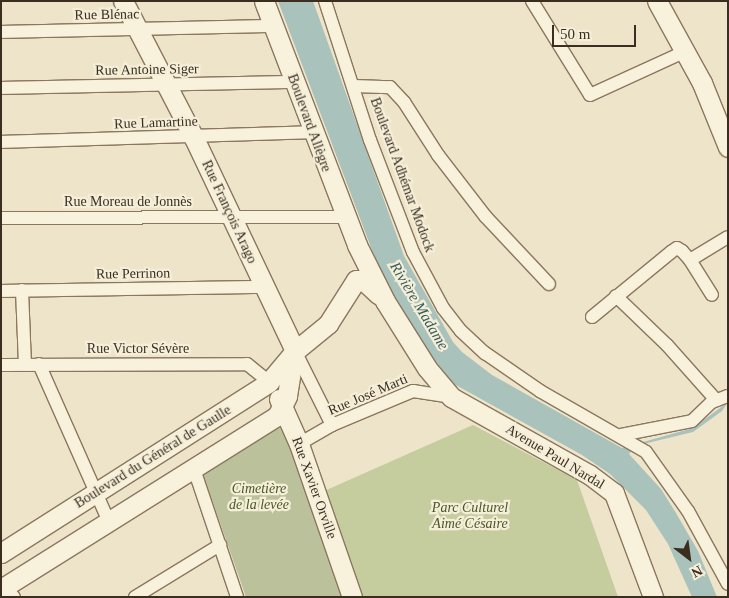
<!DOCTYPE html>
<html>
<head>
<meta charset="utf-8">
<style>
  body { margin:0 }
  #map { position:relative; width:729px; height:598px; overflow:hidden; background:#eee4c9; font-family:Georgia,serif }
  div>[style] { position:absolute }
  [style*='--x'] { left:calc(var(--x)*1px); top:calc(var(--y)*1px); width:calc(var(--w)*1px); rotate:calc(var(--a)*1deg) }
  .green>* { inset:0; background:#c5cc9d }
  .cemetery>* { inset:0; background:#bbc19b }
  .water>* { inset:0; background:#aac2bc }
  .roads { filter:drop-shadow(1px 0 #8a775e) drop-shadow(-1px 0 #8a775e) drop-shadow(0 1px #8a775e) drop-shadow(0 -1px #8a775e) }
  .minor>* { height:12px; margin:-6px; padding:0 6px; transform-origin:6px; border-radius:6px; background:#f8f1dc }
  .secondary>* { height:19px; margin:-9.5px; padding:0 9.5px; transform-origin:9.5px; border-radius:9.5px; background:#f8f1dc }
  span { translate:-50% -50%; white-space:nowrap; text-align:center; line-height:1.15; -webkit-text-stroke:4.5px #f5eed8; paint-order:stroke }
  .street-label { font-size:14px; color:#3b2e21 }
  .park-label { font-size:14px; color:#495628; font-style:italic }
  .water-label { font-size:15px; color:#315a59; font-style:italic }
  .frame { position:absolute; inset:0; border:2px solid #3b2e21; pointer-events:none }
  .north { position:absolute; left:664px; top:533px; width:50px; height:50px; -webkit-text-stroke:4px #f5eed8; paint-order:stroke; rotate:150deg; font-size:14px; font-weight:700; line-height:20px; text-align:center; color:#3b2e21 }
  .north::after { content:''; display:block; margin:auto; width:18px; height:22px; background:#3b2e21; clip-path:polygon(50% 0,100% 100%,50% 72%,0 100%) }
  .scale { position:absolute; left:552px; top:25px; width:84px; height:22px; box-sizing:border-box; border:2px solid #3b2e21; border-top:0; padding-left:6px; font-size:15px; line-height:18px; white-space:nowrap; color:#3b2e21; -webkit-text-stroke:4px #f5eed8; paint-order:stroke }
</style>
</head>
<body>
<div id="map">
  <div class="green">
    <i style="clip-path:polygon(473px 425px,577px 480px,618px 597px,359px 597px,322px 492px)"></i>
  </div>
  <div class="cemetery">
    <i style="clip-path:polygon(278px 428px,284px 429px,343px 597px,246px 597px,203px 474px)"></i>
  </div>
  <div class="water">
    <i style="clip-path:polygon(278px 1px,313px 1px,404px 256px,453px 342px,462px 352px,492px 375px,622px 448px,693px 428px,728px 402px,722px 411px,693px 432px,635px 446px,629px 454px,661px 489px,676px 513px,698px 551px,717px 597px,692px 597px,668px 544px,646px 510px,610px 474px,582px 455px,454px 384px,416px 337px,378px 266px)"></i>
  </div>
  <div class="roads">
    <div class="minor">
      <i style="--x:325;--y:1;--w:146;--a:72.1"></i>
      <i style="--x:370;--y:140;--w:120;--a:69"></i>
      <i style="--x:413;--y:252;--w:64;--a:61.8"></i>
      <i style="--x:443;--y:308;--w:29;--a:52"></i>
      <i style="--x:461;--y:331;--w:33;--a:43"></i>
      <i style="--x:485;--y:353;--w:67;--a:34.6"></i>
      <i style="--x:540;--y:391;--w:122;--a:29.9"></i>
      <i style="--x:646;--y:452;--w:72;--a:54.6"></i>
      <i style="--x:688;--y:511;--w:83;--a:61.3"></i>
      <i style="--x:532;--y:1;--w:110;--a:58.3"></i>
      <i style="--x:590;--y:95;--w:106;--a:-24.6"></i>
      <i style="--x:1;--y:32;--w:272;--a:-1.3"></i>
      <i style="--x:354;--y:86;--w:36;--a:2"></i>
      <i style="--x:390;--y:87;--w:21;--a:47"></i>
      <i style="--x:404;--y:102;--w:63;--a:57.3"></i>
      <i style="--x:438;--y:155;--w:78;--a:52.3"></i>
      <i style="--x:486;--y:217;--w:92;--a:46.8"></i>
      <i style="--x:1;--y:88;--w:293;--a:-1.2"></i>
      <i style="--x:1;--y:142;--w:311;--a:-1.8"></i>
      <i style="--x:1;--y:218;--w:344;--a:-0.2"></i>
      <i style="--x:690;--y:260;--w:41;--a:57.8"></i>
      <i style="--x:22;--y:290;--w:74;--a:87.7"></i>
      <i style="--x:1;--y:291;--w:263;--a:-0.9"></i>
      <i style="--x:616;--y:296;--w:71;--a:43.9"></i>
      <i style="--x:667;--y:345;--w:74;--a:48.3"></i>
      <i style="--x:592;--y:317;--w:102;--a:-39.4"></i>
      <i style="--x:671;--y:252;--w:7;--a:-34"></i>
      <i style="--x:677;--y:248;--w:6;--a:31"></i>
      <i style="--x:682;--y:251;--w:12;--a:48"></i>
      <i style="--x:690;--y:260;--w:44;--a:-31.2"></i>
      <i style="--x:295;--y:351;--w:83;--a:63.4"></i>
      <i style="--x:39;--y:364;--w:173;--a:66.1"></i>
      <i style="--x:1;--y:365;--w:246;--a:-0.2"></i>
      <i style="--x:247;--y:364;--w:28;--a:39"></i>
      <i style="--x:621;--y:435;--w:72;--a:-11.2"></i>
      <i style="--x:692;--y:421;--w:28;--a:-44"></i>
      <i style="--x:712;--y:402;--w:17;--a:-21"></i>
      <i style="--x:299;--y:444;--w:38;--a:-30"></i>
      <i style="--x:332;--y:425;--w:88;--a:-22.8"></i>
      <i style="--x:413;--y:391;--w:38;--a:9"></i>
      <i style="--x:194;--y:469;--w:135;--a:71.4"></i>
      <i style="--x:5;--y:587;--w:13;--a:48"></i>
      <i style="--x:135;--y:597;--w:100;--a:-31.5"></i>
    </div>
    <div class="secondary">
      <i style="--x:123;--y:1;--w:154;--a:62.6"></i>
      <i style="--x:194;--y:138;--w:236;--a:64.6"></i>
      <i style="--x:264;--y:1;--w:261;--a:69.1"></i>
      <i style="--x:357;--y:245;--w:63;--a:63.4"></i>
      <i style="--x:385;--y:301;--w:79;--a:57.9"></i>
      <i style="--x:427;--y:368;--w:38;--a:50"></i>
      <i style="--x:451;--y:397;--w:159;--a:29.3"></i>
      <i style="--x:590;--y:475;--w:30;--a:37"></i>
      <i style="--x:614;--y:493;--w:111;--a:69.4"></i>
      <i style="--x:657;--y:1;--w:94;--a:61.2"></i>
      <i style="--x:702;--y:83;--w:69;--a:67.9"></i>
      <i style="--x:279;--y:399;--w:49;--a:66"></i>
      <i style="--x:299;--y:444;--w:162;--a:70.9"></i>
      <i style="--x:1;--y:553;--w:318;--a:-32.5"></i>
      <i style="--x:269;--y:382;--w:40;--a:-50"></i>
      <i style="--x:295;--y:351;--w:43;--a:-39.3"></i>
      <i style="--x:328;--y:324;--w:52;--a:-57.5"></i>
      <i style="--x:356;--y:280;--w:7;--a:0"></i>
      <i style="--x:363;--y:280;--w:21;--a:43"></i>
      <i style="--x:1;--y:589;--w:326;--a:-32.1"></i>
      <i style="--x:277;--y:416;--w:22;--a:-63"></i>
      <i style="--x:287;--y:396;--w:45;--a:-81"></i>
    </div>
  </div>
  <div class="street-label">
    <span style="left:107px;top:15px;rotate:-1deg">Rue Blénac</span>
    <span style="left:147px;top:70px;rotate:-1deg">Rue Antoine Siger</span>
    <span style="left:156px;top:123px;rotate:-2deg">Rue Lamartine</span>
    <span style="left:309px;top:123px;rotate:70deg">Boulevard Allègre</span>
    <span style="left:402px;top:175px;rotate:70deg">Boulevard Adhémar Modock</span>
    <span style="left:128px;top:202px">Rue Moreau de Jonnès</span>
    <span style="left:229px;top:212px;rotate:65deg">Rue François Arago</span>
    <span style="left:133px;top:274px;rotate:-1deg">Rue Perrinon</span>
    <span style="left:138px;top:349px">Rue Victor Sévère</span>
    <span style="left:368px;top:395px;rotate:-23deg">Rue José Marti</span>
    <span style="left:153px;top:457px;rotate:-32deg">Boulevard du Général de Gaulle</span>
    <span style="left:555px;top:457px;rotate:31deg">Avenue Paul Nardal</span>
    <span style="left:314px;top:488px;rotate:70deg">Rue Xavier Orville</span>
  </div>
  <div class="park-label">
    <span style="left:259px;top:497px">Cimetière<br>de la levée</span>
    <span style="left:470px;top:516px">Parc Culturel<br>Aimé Césaire</span>
  </div>
  <div class="water-label">
    <span style="left:419px;top:306px;rotate:59deg">Rivière Madame</span>
  </div>
  <div class="frame"></div>
  <div class="north">N</div>
  <div class="scale">50 m</div>
</div>
</body>
</html>
